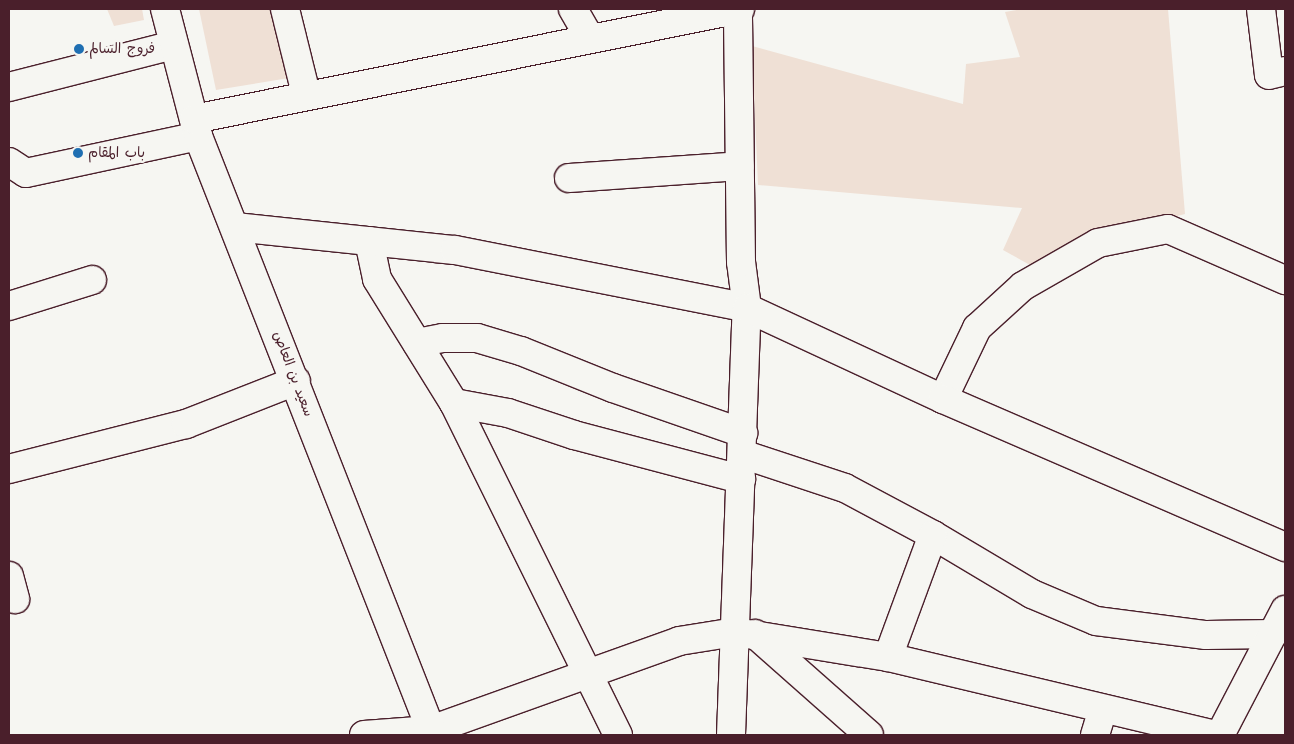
<!DOCTYPE html>
<html>
<head>
<meta charset="utf-8">
<style>
  body { margin:0 }
  #map { position:relative; width:1294px; height:744px; overflow:hidden; background:#f6f6f2; font-family:Kalam,"Playpen Sans Arabic",sans-serif }
  div>[style] { position:absolute }
  [style*='--x'] { left:calc(var(--x)*1px); top:calc(var(--y)*1px); width:calc(var(--w)*1px); rotate:calc(var(--a)*1deg) }
  .built>* { inset:0; background:#efe0d5 }
  .roads { filter:drop-shadow(1px 0 #4a1f2b) drop-shadow(-1px 0 #4a1f2b) drop-shadow(0 1px #4a1f2b) drop-shadow(0 -1px #4a1f2b) }
  .minor>* { height:28px; margin:-14px; padding:0 14px; transform-origin:14px; border-radius:14px; background:#f6f6f2 }
  .major>* { height:28px; margin:-14px; padding:0 14px; transform-origin:14px; border-radius:14px; background:#f6f6f2 }
  .dots>* { width:14px; height:14px; translate:-50% -50%; box-sizing:border-box; border:2px solid #f6f6f2; border-radius:50% }
  span { translate:-50% -50%; white-space:nowrap; text-align:center; line-height:1.15; -webkit-text-stroke:5px #f6f6f2; paint-order:stroke }
  .poi-label { font-size:14px; color:#4a1f2b }
  .left { translate:0 -50%; text-align:left }
  .street-label { font-size:14px; color:#4a1f2b }
  .frame { position:absolute; inset:0; border:10px solid #4a1f2b; pointer-events:none }
</style>
</head>
<body>
<div id="map">
  <div class="built">
    <i style="clip-path:polygon(107px 9px,142px 9px,144px 20px,114px 26px)"></i>
    <i style="clip-path:polygon(199px 9px,272px 9px,289px 78px,216px 90px)"></i>
    <i style="clip-path:polygon(1023px 9px,1168px 9px,1185px 214px,1081px 241px,1030px 265px,1003px 250px,1022px 208px,758px 185px,752px 46px,963px 104px,966px 64px,1020px 57px,1005px 12px)"></i>
  </div>
  <div class="roads">
    <div class="minor">
      <i style="--x:285;--y:9;--w:88;--a:76.1"></i>
      <i style="--x:573;--y:9;--w:34;--a:60"></i>
      <i style="--x:1261;--y:9;--w:66;--a:83.1"></i>
      <i style="--x:1269;--y:75;--w:16;--a:-14"></i>
      <i style="--x:9;--y:87;--w:170;--a:-14.3"></i>
      <i style="--x:9;--y:162;--w:20;--a:33"></i>
      <i style="--x:26;--y:173;--w:176;--a:-12.1"></i>
      <i style="--x:569;--y:178;--w:171;--a:-4"></i>
      <i style="--x:369;--y:241;--w:39;--a:78"></i>
      <i style="--x:377;--y:279;--w:146;--a:58.2"></i>
      <i style="--x:454;--y:403;--w:370;--a:63.7"></i>
      <i style="--x:9;--y:306;--w:87;--a:-17.4"></i>
      <i style="--x:417;--y:343;--w:26;--a:-11"></i>
      <i style="--x:443;--y:338;--w:34;--a:0"></i>
      <i style="--x:477;--y:338;--w:46;--a:16.5"></i>
      <i style="--x:521;--y:351;--w:99;--a:21.9"></i>
      <i style="--x:613;--y:388;--w:138;--a:19.1"></i>
      <i style="--x:943;--y:399;--w:79;--a:-64.4"></i>
      <i style="--x:977;--y:328;--w:62;--a:-42.4"></i>
      <i style="--x:1023;--y:286;--w:86;--a:-29.8"></i>
      <i style="--x:1098;--y:243;--w:71;--a:-11.3"></i>
      <i style="--x:1168;--y:229;--w:128;--a:23.6"></i>
      <i style="--x:454;--y:403;--w:55;--a:10.5"></i>
      <i style="--x:508;--y:413;--w:70;--a:18.4"></i>
      <i style="--x:574;--y:435;--w:173;--a:14.8"></i>
      <i style="--x:742;--y:454;--w:108;--a:18.3"></i>
      <i style="--x:845;--y:488;--w:100;--a:28.1"></i>
      <i style="--x:933;--y:535;--w:115;--a:30.8"></i>
      <i style="--x:1032;--y:594;--w:69;--a:22.9"></i>
      <i style="--x:1096;--y:621;--w:111;--a:7.3"></i>
      <i style="--x:1206;--y:635;--w:67;--a:-0.9"></i>
      <i style="--x:9;--y:469;--w:183;--a:-14.3"></i>
      <i style="--x:186;--y:424;--w:118;--a:-21.4"></i>
      <i style="--x:9;--y:576;--w:24;--a:75"></i>
      <i style="--x:755;--y:634;--w:152;--a:41.5"></i>
      <i style="--x:888;--y:657;--w:130;--a:-69.8"></i>
      <i style="--x:364;--y:735;--w:67;--a:-4.3"></i>
      <i style="--x:431;--y:730;--w:263;--a:-19.7"></i>
      <i style="--x:679;--y:641;--w:57;--a:-9.1"></i>
      <i style="--x:735;--y:632;--w:155;--a:9.3"></i>
      <i style="--x:888;--y:657;--w:336;--a:13.4"></i>
      <i style="--x:731;--y:735;--w:427;--a:-87.9"></i>
      <i style="--x:747;--y:308;--w:46;--a:-97.4"></i>
      <i style="--x:741;--y:262;--w:253;--a:-90.7"></i>
      <i style="--x:1095;--y:735;--w:27;--a:-73"></i>
      <i style="--x:1220;--y:735;--w:141;--a:-62.5"></i>
    </div>
    <div class="major">
      <i style="--x:165;--y:9;--w:131;--a:75.4"></i>
      <i style="--x:198;--y:136;--w:643;--a:68.58"></i>
      <i style="--x:194;--y:119;--w:557;--a:-11.39"></i>
      <i style="--x:235;--y:227;--w:221;--a:6"></i>
      <i style="--x:455;--y:250;--w:298;--a:11.2"></i>
      <i style="--x:747;--y:308;--w:216;--a:24.9"></i>
      <i style="--x:943;--y:399;--w:373;--a:23.4"></i>
    </div>
  </div>
  <div class="dots">
    <i style="left:79px;top:49px;background:#1f6fb2"></i>
    <i style="left:78px;top:153px;background:#1f6fb2"></i>
  </div>
  <div class="poi-label">
    <span class="left" style="left:89px;top:49px">فروج السالم</span>
    <span class="left" style="left:88px;top:153px">باب المقام</span>
  </div>
  <div class="street-label">
    <span style="left:293px;top:374px;rotate:69deg">سعيد بن العاص</span>
  </div>
  <div class="frame"></div>
</div>
</body>
</html>
